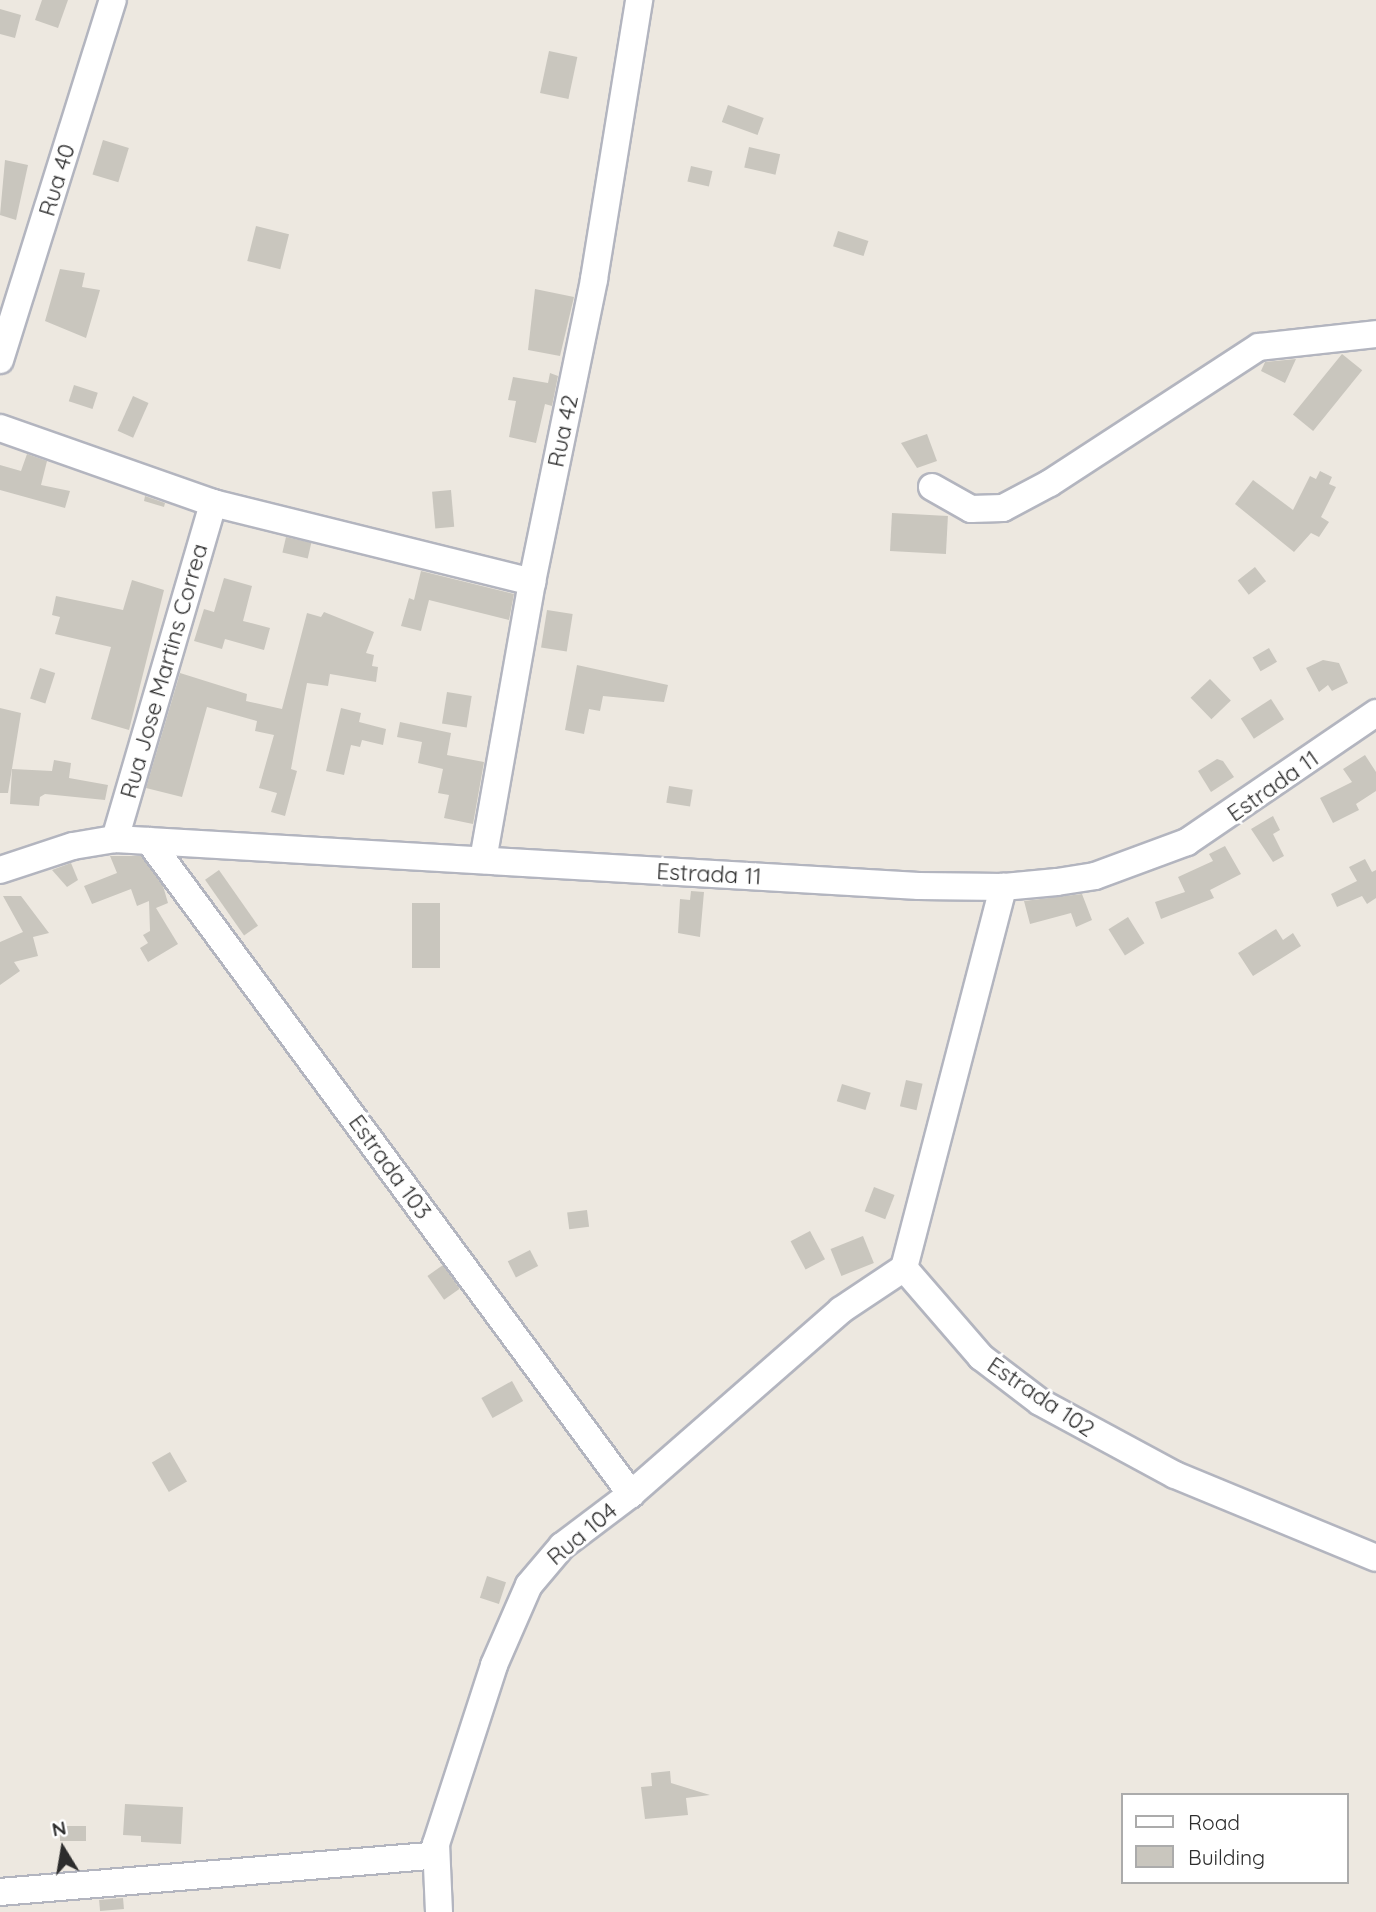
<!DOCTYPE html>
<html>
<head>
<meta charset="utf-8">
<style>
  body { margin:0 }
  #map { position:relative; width:1376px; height:1912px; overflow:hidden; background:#ede8e0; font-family:Quicksand,sans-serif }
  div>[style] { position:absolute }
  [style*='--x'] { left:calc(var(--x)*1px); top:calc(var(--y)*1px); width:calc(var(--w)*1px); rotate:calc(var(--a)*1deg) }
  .building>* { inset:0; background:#c9c6be; transform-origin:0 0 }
  .roads { filter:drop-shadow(2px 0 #b3b5bf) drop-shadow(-2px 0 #b3b5bf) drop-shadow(0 2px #b3b5bf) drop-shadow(0 -2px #b3b5bf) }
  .minor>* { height:26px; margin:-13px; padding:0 13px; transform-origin:13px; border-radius:13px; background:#fff }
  span { translate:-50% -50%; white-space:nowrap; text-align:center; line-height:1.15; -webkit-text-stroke:6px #fff; paint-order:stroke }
  .street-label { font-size:23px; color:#2d2d2d }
  .legend { position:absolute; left:1121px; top:1793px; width:228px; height:91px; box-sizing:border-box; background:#fff; border:2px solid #ababab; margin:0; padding:9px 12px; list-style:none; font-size:21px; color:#2d2d2d }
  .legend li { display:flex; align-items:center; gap:14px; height:35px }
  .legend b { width:35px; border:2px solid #ababab }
  .north { position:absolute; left:28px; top:1814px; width:70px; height:70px; -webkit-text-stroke:5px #fff; paint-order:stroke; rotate:349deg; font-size:19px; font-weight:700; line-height:28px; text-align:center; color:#2d2d2d }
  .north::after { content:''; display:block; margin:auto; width:24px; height:32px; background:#2d2d2d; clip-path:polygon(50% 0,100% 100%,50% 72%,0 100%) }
</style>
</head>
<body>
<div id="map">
  <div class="building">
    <i style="clip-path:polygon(42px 0,68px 0,58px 28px,35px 20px)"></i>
    <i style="clip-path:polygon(0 9px,21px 15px,15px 38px,0 34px)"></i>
    <i style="left:549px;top:51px;width:29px;height:43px;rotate:12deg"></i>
    <i style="left:728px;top:105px;width:38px;height:18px;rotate:20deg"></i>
    <i style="left:103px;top:140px;width:27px;height:36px;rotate:17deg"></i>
    <i style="left:749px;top:147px;width:32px;height:21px;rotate:13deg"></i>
    <i style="clip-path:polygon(5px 160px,28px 165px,16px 220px,0 215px)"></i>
    <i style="left:691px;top:166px;width:22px;height:16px;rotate:13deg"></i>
    <i style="left:256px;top:226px;width:34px;height:36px;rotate:14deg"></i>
    <i style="left:838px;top:231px;width:32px;height:16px;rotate:18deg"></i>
    <i style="clip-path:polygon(60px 269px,85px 273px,82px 287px,100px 290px,86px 338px,45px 321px)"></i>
    <i style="clip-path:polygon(535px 289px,574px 297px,560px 356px,528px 350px)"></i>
    <i style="left:1342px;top:354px;width:26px;height:78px;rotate:39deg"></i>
    <i style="clip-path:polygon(1296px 359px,1285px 383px,1261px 371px,1265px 362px)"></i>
    <i style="clip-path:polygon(550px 373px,558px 376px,552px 406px,545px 404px,536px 443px,509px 437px,516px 401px,508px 400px,513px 377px,548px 383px)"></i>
    <i style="left:74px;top:385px;width:25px;height:17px;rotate:18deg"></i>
    <i style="left:133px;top:396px;width:17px;height:38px;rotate:24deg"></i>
    <i style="clip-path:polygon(927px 434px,937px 461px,917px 468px,901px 443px)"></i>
    <i style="clip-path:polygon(27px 454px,47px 461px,41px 485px,70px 491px,65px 508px,0 490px,0 465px,21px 471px)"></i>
    <i style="clip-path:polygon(1320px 471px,1332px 477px,1329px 484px,1336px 487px,1321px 517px,1329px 522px,1319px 537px,1311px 533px,1294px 552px,1235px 504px,1253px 480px,1293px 510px,1310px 476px,1316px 479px)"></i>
    <i style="left:451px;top:490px;width:37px;height:19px;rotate:85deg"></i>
    <i style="clip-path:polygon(145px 496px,165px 503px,164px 507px,144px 501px)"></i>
    <i style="left:892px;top:513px;width:56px;height:38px;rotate:3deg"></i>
    <i style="left:286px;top:537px;width:26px;height:16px;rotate:13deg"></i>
    <i style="left:1255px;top:567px;width:18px;height:22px;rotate:52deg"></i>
    <i style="clip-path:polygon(421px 571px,514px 594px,509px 620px,429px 600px,421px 631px,401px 626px,409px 598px,414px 600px)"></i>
    <i style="clip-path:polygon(224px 578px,252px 586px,243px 621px,270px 628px,264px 650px,225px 639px,222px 649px,194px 641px,204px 609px,214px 612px)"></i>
    <i style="clip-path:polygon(132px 580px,164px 590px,129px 730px,91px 719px,111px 647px,55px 634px,60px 617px,52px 615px,56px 596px,123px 610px)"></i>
    <i style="left:547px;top:610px;width:26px;height:38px;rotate:9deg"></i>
    <i style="clip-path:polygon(324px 612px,374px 632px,366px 653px,374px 655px,372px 666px,378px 667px,376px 682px,330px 674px,328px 686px,307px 683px,291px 769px,297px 771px,285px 816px,271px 812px,277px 793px,259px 788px,274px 735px,255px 731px,257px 721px,207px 707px,182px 797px,146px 788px,180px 673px,247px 694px,246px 701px,282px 709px,307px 613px,321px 617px)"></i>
    <i style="left:1269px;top:648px;width:16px;height:19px;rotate:60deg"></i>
    <i style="clip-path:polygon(1323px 660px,1339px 663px,1348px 683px,1332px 691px,1328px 685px,1319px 692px,1306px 668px)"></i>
    <i style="clip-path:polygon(577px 665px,668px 685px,664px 702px,603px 696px,600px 711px,589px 709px,584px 734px,565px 730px)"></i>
    <i style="left:40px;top:668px;width:16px;height:32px;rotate:18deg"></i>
    <i style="left:1210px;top:679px;width:30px;height:27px;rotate:46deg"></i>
    <i style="left:447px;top:692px;width:25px;height:32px;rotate:9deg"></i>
    <i style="left:1271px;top:699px;width:24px;height:36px;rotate:57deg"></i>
    <i style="clip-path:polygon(0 708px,21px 713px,8px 793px,0 793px)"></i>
    <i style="clip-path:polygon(341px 708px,361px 713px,359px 722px,386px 729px,383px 745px,362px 740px,360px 747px,351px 745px,344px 775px,326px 771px)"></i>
    <i style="clip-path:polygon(400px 722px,451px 733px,447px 755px,484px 762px,473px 824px,444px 818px,449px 795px,438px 793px,443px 769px,418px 763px,422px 742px,397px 737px)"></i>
    <i style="clip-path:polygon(1365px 755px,1376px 772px,1376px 791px,1356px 804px,1359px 810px,1333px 823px,1320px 798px,1352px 782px,1343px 769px)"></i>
    <i style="clip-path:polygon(1217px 759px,1223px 761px,1234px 777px,1211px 792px,1198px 771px)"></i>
    <i style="clip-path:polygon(54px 760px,71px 763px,69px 778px,108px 785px,105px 800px,45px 794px,40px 797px,39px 806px,10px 804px,12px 769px,52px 771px)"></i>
    <i style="left:669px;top:786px;width:24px;height:17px;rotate:9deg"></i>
    <i style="clip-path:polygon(1273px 816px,1280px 830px,1273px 834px,1284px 856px,1273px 862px,1251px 829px)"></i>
    <i style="clip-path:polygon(1225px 846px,1241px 874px,1210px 890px,1214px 898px,1161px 919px,1155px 902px,1185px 892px,1178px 877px,1213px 861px,1209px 854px)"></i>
    <i style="clip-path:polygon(110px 856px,141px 856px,163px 886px,168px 903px,156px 908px,178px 944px,148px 962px,140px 948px,148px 943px,143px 935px,150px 931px,149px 901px,137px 906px,131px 889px,92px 904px,84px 886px,117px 873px)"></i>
    <i style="clip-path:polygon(1365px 859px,1372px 872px,1376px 870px,1376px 898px,1367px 904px,1362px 896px,1337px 907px,1331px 894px,1357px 881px,1349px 867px)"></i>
    <i style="clip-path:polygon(71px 863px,78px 880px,67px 887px,52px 870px)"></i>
    <i style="left:219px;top:870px;width:68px;height:17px;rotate:55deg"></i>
    <i style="clip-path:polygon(691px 891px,704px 892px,700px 937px,678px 933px,680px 899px,690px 900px)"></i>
    <i style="clip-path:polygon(1082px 894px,1092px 920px,1076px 927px,1071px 913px,1030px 924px,1024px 901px)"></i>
    <i style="clip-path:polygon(3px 896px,21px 896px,49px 933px,33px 937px,38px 956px,14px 962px,20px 971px,0 985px,0 942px,23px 932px)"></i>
    <i style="left:412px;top:903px;width:28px;height:65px"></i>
    <i style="left:1128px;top:917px;width:31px;height:23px;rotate:58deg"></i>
    <i style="clip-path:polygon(1276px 929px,1283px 940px,1293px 933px,1301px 946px,1253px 976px,1238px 953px)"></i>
    <i style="left:906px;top:1080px;width:17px;height:27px;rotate:13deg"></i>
    <i style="left:842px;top:1084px;width:30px;height:18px;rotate:17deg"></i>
    <i style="left:874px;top:1187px;width:22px;height:26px;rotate:21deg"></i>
    <i style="left:587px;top:1210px;width:17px;height:20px;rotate:83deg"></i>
    <i style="left:810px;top:1231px;width:32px;height:22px;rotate:62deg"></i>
    <i style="left:863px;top:1236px;width:29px;height:35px;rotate:68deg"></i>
    <i style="left:530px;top:1250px;width:18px;height:25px;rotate:63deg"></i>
    <i style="left:443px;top:1265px;width:29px;height:19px;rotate:55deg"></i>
    <i style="left:512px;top:1381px;width:23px;height:35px;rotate:61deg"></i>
    <i style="left:170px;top:1452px;width:34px;height:21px;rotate:60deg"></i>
    <i style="left:487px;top:1576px;width:20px;height:23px;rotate:18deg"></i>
    <i style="clip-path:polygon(670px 1771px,671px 1783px,710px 1795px,686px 1798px,688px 1815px,645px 1819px,641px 1787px,652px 1786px,651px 1773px)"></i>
    <i style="clip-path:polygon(125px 1804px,183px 1807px,181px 1844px,141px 1842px,141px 1836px,123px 1835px)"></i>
    <i style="left:60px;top:1826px;width:26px;height:15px"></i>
    <i style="left:123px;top:1898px;width:11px;height:24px;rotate:85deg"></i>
  </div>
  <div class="roads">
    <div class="minor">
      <i style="--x:0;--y:360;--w:377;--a:-72.6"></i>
      <i style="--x:0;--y:428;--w:226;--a:19.4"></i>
      <i style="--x:213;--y:503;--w:329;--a:13.9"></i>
      <i style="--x:932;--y:487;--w:45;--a:29.4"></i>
      <i style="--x:971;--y:509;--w:32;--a:-2"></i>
      <i style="--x:1003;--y:508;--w:53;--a:-28"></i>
      <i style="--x:1050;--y:483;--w:249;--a:-33.1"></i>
      <i style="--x:1259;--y:347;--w:118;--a:-6.3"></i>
      <i style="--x:115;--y:839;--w:350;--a:-73.7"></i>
      <i style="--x:149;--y:841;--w:812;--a:53.57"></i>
      <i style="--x:483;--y:860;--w:282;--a:-80"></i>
      <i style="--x:532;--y:582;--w:309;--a:-78.4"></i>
      <i style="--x:594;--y:279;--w:283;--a:-80.8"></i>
      <i style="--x:0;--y:870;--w:77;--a:-18.2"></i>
      <i style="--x:73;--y:846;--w:43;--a:-9.5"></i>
      <i style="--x:115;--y:839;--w:805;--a:3.35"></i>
      <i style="--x:919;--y:886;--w:84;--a:0.7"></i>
      <i style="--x:1003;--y:887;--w:54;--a:-5.3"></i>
      <i style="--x:1057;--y:882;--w:38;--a:-9"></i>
      <i style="--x:1095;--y:876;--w:98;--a:-20.3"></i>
      <i style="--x:1187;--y:842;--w:229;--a:-34.3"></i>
      <i style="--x:904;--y:1268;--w:118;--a:49.1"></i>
      <i style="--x:981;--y:1357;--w:74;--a:37.3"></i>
      <i style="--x:1040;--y:1402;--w:153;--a:28.4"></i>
      <i style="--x:1175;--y:1475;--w:217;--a:22.4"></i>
      <i style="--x:904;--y:1268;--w:394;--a:-75.4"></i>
      <i style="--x:0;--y:1892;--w:434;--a:-4.8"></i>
      <i style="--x:439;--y:1912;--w:68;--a:-92.5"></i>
      <i style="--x:436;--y:1844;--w:188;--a:-72"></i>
      <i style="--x:494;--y:1665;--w:87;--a:-66.4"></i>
      <i style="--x:529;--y:1585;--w:51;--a:-49.8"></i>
      <i style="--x:562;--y:1546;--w:86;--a:-37"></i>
      <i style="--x:631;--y:1494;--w:279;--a:-41.2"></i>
      <i style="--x:841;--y:1310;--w:76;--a:-33.7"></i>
    </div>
  </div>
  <div class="street-label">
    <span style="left:57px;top:180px;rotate:-73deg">Rua 40</span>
    <span style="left:563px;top:431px;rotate:-78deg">Rua 42</span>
    <span style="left:164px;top:671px;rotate:-74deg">Rua Jose Martins Correa</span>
    <span style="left:1273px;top:786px;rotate:-35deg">Estrada 11</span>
    <span style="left:709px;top:874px;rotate:3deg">Estrada 11</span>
    <span style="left:390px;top:1167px;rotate:54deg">Estrada 103</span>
    <span style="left:1041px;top:1397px;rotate:34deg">Estrada 102</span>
    <span style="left:582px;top:1534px;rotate:-40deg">Rua 104</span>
  </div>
  <ul class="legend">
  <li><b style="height:9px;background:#fff"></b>Road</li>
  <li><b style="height:19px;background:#c9c6be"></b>Building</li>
  </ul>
  <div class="north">N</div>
</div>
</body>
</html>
